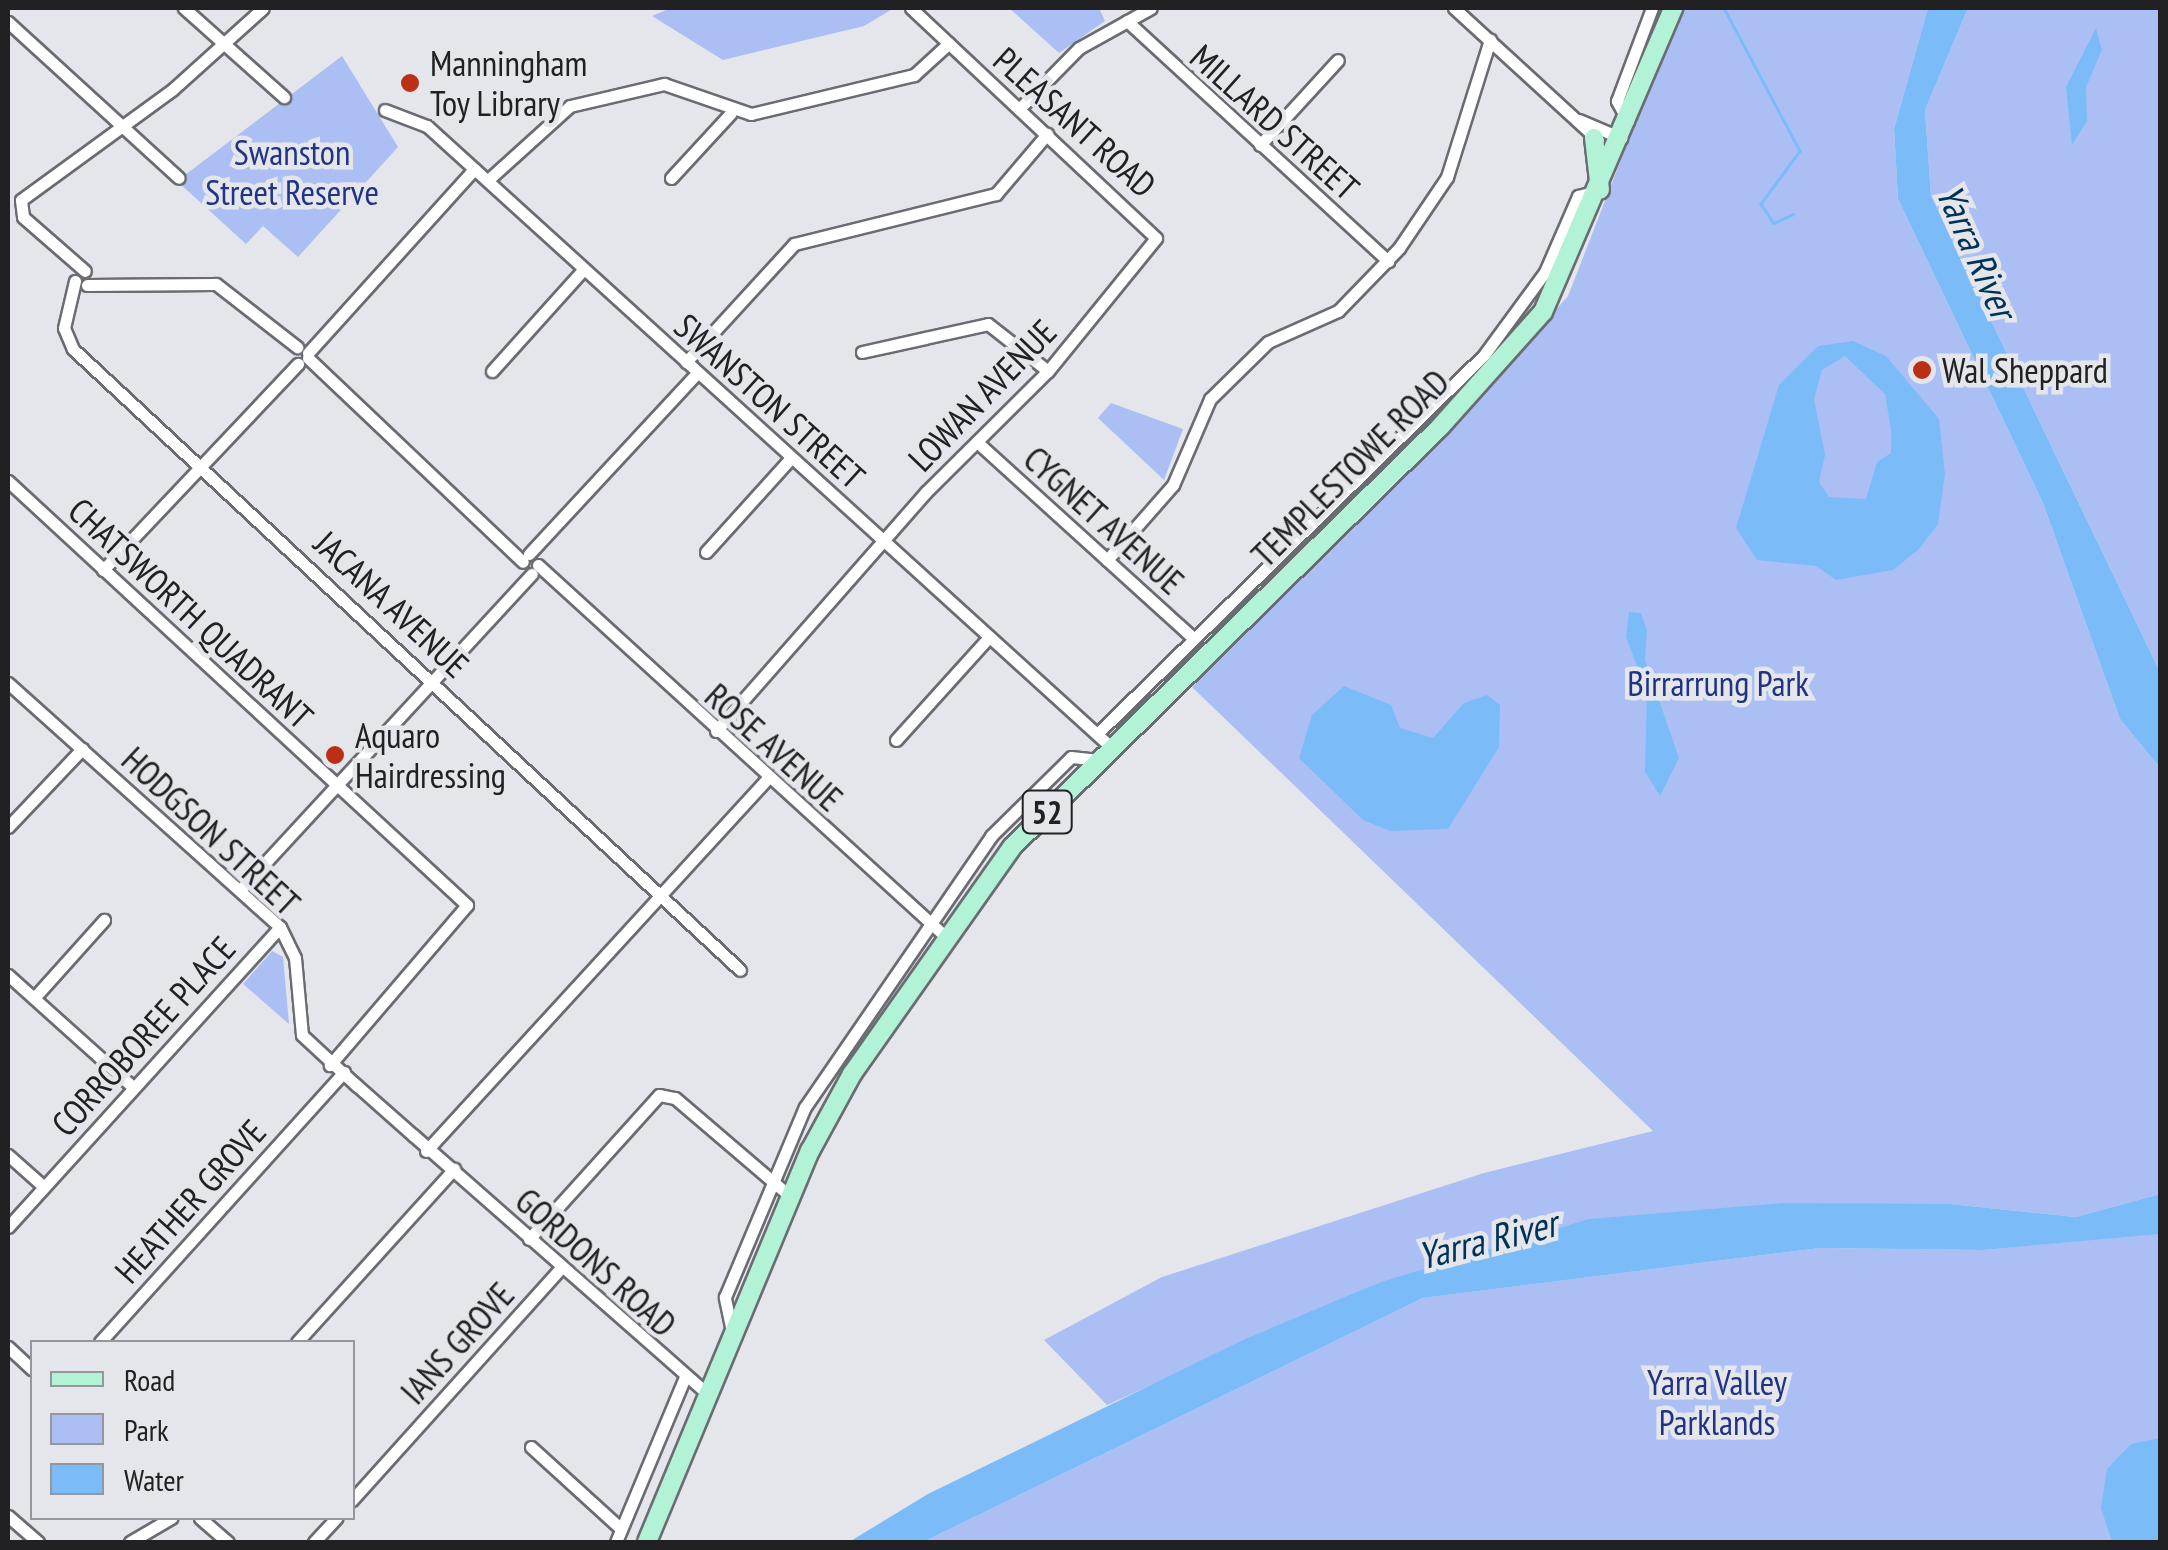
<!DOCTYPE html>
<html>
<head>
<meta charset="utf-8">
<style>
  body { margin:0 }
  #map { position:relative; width:2168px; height:1550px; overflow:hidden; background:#e4e6eb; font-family:"PT Sans Narrow",sans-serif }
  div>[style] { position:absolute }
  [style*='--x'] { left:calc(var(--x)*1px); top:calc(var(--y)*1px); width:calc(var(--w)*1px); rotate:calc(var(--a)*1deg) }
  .green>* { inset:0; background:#abbff5 }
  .water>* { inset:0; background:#7bbcf8 }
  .stream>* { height:2.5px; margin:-1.25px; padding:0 1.25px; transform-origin:1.25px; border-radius:1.25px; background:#7bbcf8 }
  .roads { filter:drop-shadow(2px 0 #6a6c71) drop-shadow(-2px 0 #6a6c71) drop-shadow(0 2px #6a6c71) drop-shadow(0 -2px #6a6c71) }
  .street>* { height:11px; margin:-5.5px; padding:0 5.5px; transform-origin:5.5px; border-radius:5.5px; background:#fff }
  .primary>* { height:18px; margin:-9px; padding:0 9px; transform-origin:9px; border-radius:9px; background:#b2f2d6 }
  .dots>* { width:28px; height:28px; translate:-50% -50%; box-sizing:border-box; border:5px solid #e4e6eb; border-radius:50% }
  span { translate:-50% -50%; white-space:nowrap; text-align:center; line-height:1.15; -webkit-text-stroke:9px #e4e6eb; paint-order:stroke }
  .shield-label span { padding:2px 8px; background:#e4e6eb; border:2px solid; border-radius:8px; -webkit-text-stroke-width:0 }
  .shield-label { font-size:32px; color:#212123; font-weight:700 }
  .poi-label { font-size:35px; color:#212123 }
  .left { translate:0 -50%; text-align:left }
  .street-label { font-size:35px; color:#212123 }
  .park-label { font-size:35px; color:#203384 }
  .water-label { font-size:38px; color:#003156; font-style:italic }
  .frame { position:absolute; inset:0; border:10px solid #212123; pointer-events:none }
  .legend { position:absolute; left:30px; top:1340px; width:325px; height:180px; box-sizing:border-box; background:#e4e6eb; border:2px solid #96979b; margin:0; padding:12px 18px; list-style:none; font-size:30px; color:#212123 }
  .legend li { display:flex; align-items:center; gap:20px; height:50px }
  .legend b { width:50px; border:2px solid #96979b }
</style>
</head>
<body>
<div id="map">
  <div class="green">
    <i style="clip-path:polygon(671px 8px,894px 8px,864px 26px,723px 60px,652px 16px)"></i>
    <i style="clip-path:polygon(1009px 8px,1099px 8px,1105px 21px,1059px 53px)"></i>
    <i style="clip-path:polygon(1680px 8px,1928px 8px,1894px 129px,1898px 199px,2043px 503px,2120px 719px,2160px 768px,2160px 1194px,2076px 1217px,1950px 1204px,1734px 1210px,1378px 1283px,1107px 1405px,1044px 1340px,1162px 1277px,1484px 1173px,1653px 1131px,1192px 687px,1439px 441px,1568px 296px)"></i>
    <i style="clip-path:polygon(1968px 8px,2160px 8px,2160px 672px,1931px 196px,1925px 110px)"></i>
    <i style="clip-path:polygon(342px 56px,398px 147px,298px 257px,263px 226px,246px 244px,177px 181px)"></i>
    <i style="clip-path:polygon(1111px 403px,1183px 429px,1164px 480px,1098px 418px)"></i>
    <i style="clip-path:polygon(272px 951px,283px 957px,289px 1024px,243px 984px)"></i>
    <i style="clip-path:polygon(2160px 1233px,2160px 1542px,923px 1542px,1423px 1298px,1820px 1248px,1984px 1250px)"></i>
  </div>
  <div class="water">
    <i style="clip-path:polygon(1928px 8px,1968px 8px,1925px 110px,1931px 196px,2160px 672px,2160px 768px,2120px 719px,2043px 503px,1898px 199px,1894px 129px)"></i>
    <i style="clip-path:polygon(2096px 28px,2102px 50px,2086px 87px,2087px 121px,2072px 145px,2066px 87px)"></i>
    <i style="clip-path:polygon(evenodd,1853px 341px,1886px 356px,1939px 419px,1945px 474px,1938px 524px,1919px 549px,1893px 570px,1836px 580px,1816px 566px,1757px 560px,1736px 528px,1779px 385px,1818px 346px,1853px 341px,1845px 356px,1885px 394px,1891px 429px,1891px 453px,1877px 462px,1866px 499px,1829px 497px,1819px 482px,1825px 455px,1814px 399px,1822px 370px,1845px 356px)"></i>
    <i style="clip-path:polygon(1629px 612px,1641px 613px,1647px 630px,1645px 660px,1679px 758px,1660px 796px,1645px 772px,1647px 693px,1626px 637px)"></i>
    <i style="clip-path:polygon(1344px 686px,1391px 705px,1400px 728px,1433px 738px,1464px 703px,1487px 695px,1500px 705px,1499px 747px,1448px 829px,1390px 831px,1363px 820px,1299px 758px,1312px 715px)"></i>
    <i style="clip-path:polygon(2160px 1194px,2159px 1234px,1984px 1250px,1820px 1248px,1423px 1298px,923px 1542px,849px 1542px,928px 1494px,1245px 1339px,1378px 1283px,1589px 1219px,1783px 1203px,1950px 1204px,2076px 1217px)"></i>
    <i style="clip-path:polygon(2160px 1438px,2160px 1542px,2112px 1542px,2101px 1508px,2107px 1469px,2131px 1444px)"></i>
  </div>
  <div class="stream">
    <i style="--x:1724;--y:8;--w:162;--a:62"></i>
    <i style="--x:1800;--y:151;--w:66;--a:126.3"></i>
    <i style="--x:1761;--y:204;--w:23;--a:56"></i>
    <i style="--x:1774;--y:223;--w:21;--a:-25"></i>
  </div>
  <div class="roads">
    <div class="street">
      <i style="--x:184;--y:8;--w:134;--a:41.7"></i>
      <i style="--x:911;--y:8;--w:336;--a:43.2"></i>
      <i style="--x:1454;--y:8;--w:195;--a:42.5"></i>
      <i style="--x:1127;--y:21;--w:355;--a:42.6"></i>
      <i style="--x:8;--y:22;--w:231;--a:42.4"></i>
      <i style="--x:1019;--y:109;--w:86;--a:-45.5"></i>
      <i style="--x:1079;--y:48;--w:82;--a:-29.1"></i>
      <i style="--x:385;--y:110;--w:45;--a:20.9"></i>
      <i style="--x:427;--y:126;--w:927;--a:42.24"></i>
      <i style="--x:1579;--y:120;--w:46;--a:23.2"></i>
      <i style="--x:1628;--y:121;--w:23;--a:-119"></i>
      <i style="--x:1617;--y:101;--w:99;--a:-69.4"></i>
      <i style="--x:1260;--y:145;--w:115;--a:-47.5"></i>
      <i style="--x:671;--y:178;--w:88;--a:-47.3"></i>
      <i style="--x:488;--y:180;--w:110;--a:-42.1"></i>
      <i style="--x:570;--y:106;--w:97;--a:-13.2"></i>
      <i style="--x:664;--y:84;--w:92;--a:19"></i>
      <i style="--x:751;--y:114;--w:168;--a:-13.5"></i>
      <i style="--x:914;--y:75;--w:47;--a:-42.4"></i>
      <i style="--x:21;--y:200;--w:187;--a:-36.1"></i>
      <i style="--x:172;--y:90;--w:122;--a:-42"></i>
      <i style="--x:21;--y:200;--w:17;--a:83"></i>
      <i style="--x:23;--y:217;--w:82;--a:41.1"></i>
      <i style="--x:75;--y:281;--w:48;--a:103.2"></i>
      <i style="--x:64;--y:328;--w:23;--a:67"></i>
      <i style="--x:73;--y:349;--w:911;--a:42.95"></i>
      <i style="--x:87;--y:285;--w:129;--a:-0.4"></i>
      <i style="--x:216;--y:284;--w:103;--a:37.9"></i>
      <i style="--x:862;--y:352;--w:129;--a:-12.5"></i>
      <i style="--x:988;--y:324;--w:76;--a:38.1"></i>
      <i style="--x:308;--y:353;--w:248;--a:-47.9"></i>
      <i style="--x:308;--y:358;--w:296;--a:43.5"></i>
      <i style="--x:686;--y:362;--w:160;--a:-47.5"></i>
      <i style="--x:794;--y:244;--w:208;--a:-13.9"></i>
      <i style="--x:996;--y:194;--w:79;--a:-49.6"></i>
      <i style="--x:492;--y:371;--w:137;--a:-48"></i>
      <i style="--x:977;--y:442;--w:293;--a:42.2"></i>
      <i style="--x:8;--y:481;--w:625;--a:42.73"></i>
      <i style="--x:467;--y:905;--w:211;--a:130.6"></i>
      <i style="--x:706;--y:552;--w:127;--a:-47.9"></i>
      <i style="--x:529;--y:554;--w:248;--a:-47.1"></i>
      <i style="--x:1107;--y:560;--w:100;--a:-48.7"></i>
      <i style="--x:1173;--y:485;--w:94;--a:-66.7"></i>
      <i style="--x:1210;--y:399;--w:81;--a:-44.5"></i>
      <i style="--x:1268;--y:342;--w:77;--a:-23.9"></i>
      <i style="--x:1338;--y:311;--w:88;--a:-45.9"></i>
      <i style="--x:1399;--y:248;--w:86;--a:-55.9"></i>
      <i style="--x:1447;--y:177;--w:144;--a:-72.6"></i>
      <i style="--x:538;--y:565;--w:554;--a:42.36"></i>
      <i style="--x:103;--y:570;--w:284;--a:-46.6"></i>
      <i style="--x:8;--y:683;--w:365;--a:41.9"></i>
      <i style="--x:280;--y:927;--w:34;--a:64"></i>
      <i style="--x:295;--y:958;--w:77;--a:84.8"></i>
      <i style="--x:302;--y:1035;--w:75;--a:42.8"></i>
      <i style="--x:716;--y:731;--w:318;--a:-48.7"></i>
      <i style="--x:926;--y:492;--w:172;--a:-44.8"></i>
      <i style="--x:1048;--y:371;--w:171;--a:-50.9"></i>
      <i style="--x:1097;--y:734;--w:542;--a:-44.4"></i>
      <i style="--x:1484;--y:355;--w:103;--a:-53.7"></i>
      <i style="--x:1545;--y:272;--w:83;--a:-66.5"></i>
      <i style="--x:1578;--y:196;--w:23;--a:-15"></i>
      <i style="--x:896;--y:740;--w:139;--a:-47.9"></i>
      <i style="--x:8;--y:827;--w:108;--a:-46.5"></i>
      <i style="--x:240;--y:890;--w:430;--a:-47.3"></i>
      <i style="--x:8;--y:975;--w:169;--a:41.9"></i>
      <i style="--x:34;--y:998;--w:105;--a:-48.1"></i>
      <i style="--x:354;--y:1083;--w:81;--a:41.5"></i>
      <i style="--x:413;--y:1135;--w:394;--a:41.3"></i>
      <i style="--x:426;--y:1151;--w:506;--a:-47.48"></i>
      <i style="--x:8;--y:1155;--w:48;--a:41.6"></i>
      <i style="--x:8;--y:1227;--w:405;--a:-47.8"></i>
      <i style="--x:529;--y:1239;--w:194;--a:-47.9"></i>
      <i style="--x:659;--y:1095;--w:16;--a:11"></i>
      <i style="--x:675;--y:1098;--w:153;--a:40.5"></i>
      <i style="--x:733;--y:1336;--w:40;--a:-102"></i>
      <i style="--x:725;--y:1297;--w:206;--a:-67.2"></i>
      <i style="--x:805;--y:1107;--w:329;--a:-55.5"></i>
      <i style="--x:991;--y:836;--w:112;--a:-44.6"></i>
      <i style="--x:1071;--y:757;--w:30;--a:6"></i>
      <i style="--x:100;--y:1342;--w:364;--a:-47.9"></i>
      <i style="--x:297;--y:1342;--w:234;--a:-47.8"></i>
      <i style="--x:8;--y:1347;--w:33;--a:43"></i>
      <i style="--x:531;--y:1447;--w:122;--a:42.3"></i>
      <i style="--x:352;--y:1500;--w:312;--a:-48"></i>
      <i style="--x:8;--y:1516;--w:40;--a:41"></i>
      <i style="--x:200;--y:1518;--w:37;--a:41"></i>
      <i style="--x:130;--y:1542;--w:48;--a:-30.3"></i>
      <i style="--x:314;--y:1542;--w:33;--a:-47"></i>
      <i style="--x:616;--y:1542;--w:179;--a:-67.3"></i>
    </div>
    <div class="primary">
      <i style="--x:1594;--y:138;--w:52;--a:83.4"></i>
      <i style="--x:647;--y:1542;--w:424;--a:-67.4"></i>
      <i style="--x:810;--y:1151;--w:88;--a:-61.4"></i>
      <i style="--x:852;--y:1074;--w:278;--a:-54.8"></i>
      <i style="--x:1012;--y:847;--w:600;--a:-44.46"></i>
      <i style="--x:1440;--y:427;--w:154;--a:-48.2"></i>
      <i style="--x:1543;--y:312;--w:331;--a:-66.8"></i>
    </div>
  </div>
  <div class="dots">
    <i style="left:410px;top:83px;background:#bb2f15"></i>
    <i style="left:1922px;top:370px;background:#bb2f15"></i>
    <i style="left:335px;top:755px;background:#bb2f15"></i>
  </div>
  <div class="shield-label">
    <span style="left:1047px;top:812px">52</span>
  </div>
  <div class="poi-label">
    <span class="left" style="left:430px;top:83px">Manningham<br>Toy Library</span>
    <span class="left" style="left:1942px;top:370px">Wal Sheppard</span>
    <span class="left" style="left:355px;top:755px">Aquaro<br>Hairdressing</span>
  </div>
  <div class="street-label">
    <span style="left:1075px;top:122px;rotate:42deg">PLEASANT ROAD</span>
    <span style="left:1275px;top:122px;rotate:42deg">MILLARD STREET</span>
    <span style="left:982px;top:395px;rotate:-46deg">LOWAN AVENUE</span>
    <span style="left:770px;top:401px;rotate:42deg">SWANSTON STREET</span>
    <span style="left:1350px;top:468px;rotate:-45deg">TEMPLESTOWE ROAD</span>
    <span style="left:1104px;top:520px;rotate:42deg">CYGNET AVENUE</span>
    <span style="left:392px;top:604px;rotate:43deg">JACANA AVENUE</span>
    <span style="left:191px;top:613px;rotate:43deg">CHATSWORTH QUADRANT</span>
    <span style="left:774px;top:747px;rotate:42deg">ROSE AVENUE</span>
    <span style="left:211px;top:831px;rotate:43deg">HODGSON STREET</span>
    <span style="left:143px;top:1036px;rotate:-48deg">CORROBOREE PLACE</span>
    <span style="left:190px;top:1201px;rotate:-48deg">HEATHER GROVE</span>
    <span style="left:596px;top:1262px;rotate:42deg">GORDONS ROAD</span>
    <span style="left:457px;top:1343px;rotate:-48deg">IANS GROVE</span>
  </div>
  <div class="park-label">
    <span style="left:292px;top:172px">Swanston<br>Street Reserve</span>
    <span style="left:1718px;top:683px">Birrarrung Park</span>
    <span style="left:1717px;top:1402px">Yarra Valley<br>Parklands</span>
  </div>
  <div class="water-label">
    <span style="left:1977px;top:251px;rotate:66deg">Yarra River</span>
    <span style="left:1487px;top:1239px;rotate:-14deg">Yarra River</span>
  </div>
  <div class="frame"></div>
  <ul class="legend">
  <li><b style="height:12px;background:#b2f2d6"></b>Road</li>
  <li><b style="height:28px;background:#abbff5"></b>Park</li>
  <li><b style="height:28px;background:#7bbcf8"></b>Water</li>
  </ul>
</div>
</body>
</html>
